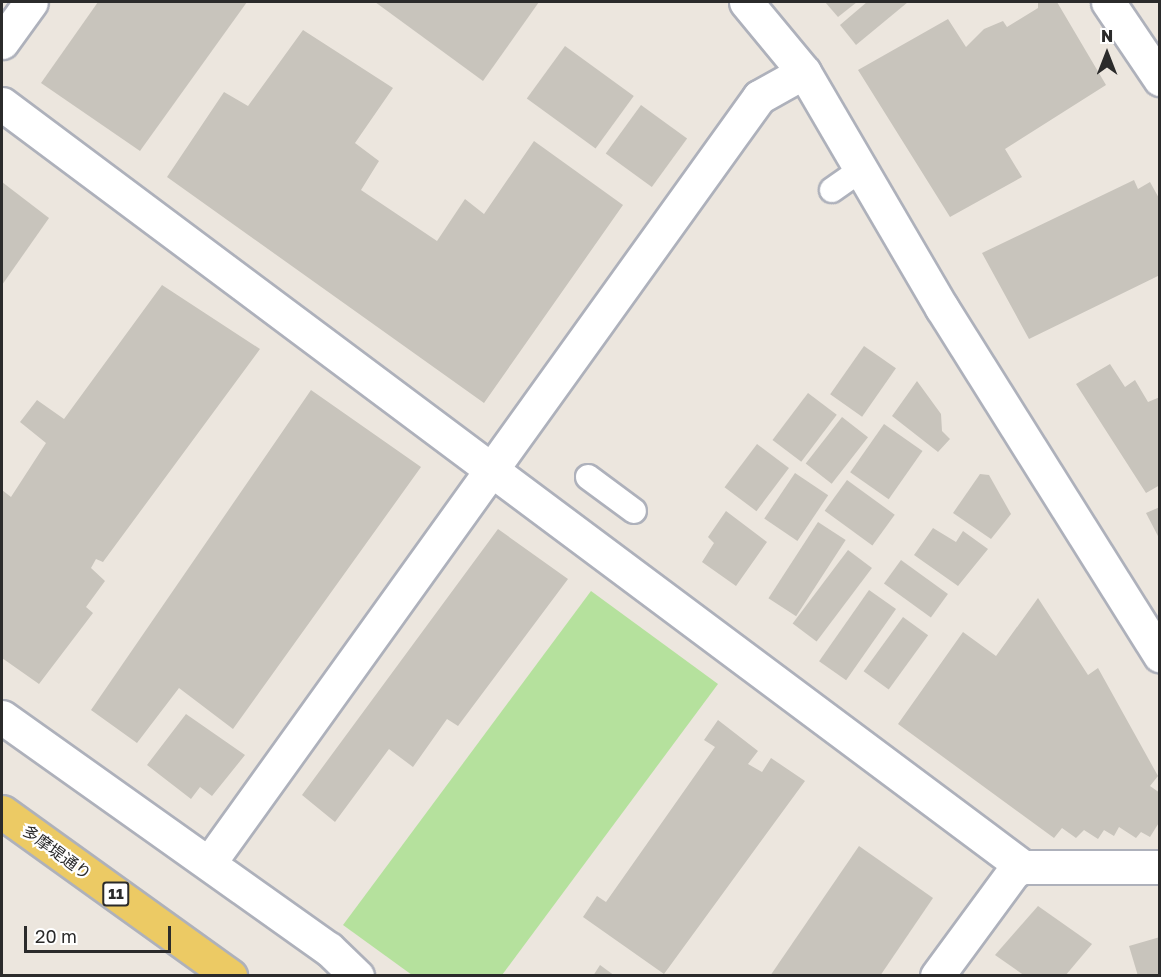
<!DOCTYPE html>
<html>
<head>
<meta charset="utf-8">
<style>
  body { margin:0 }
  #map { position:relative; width:1161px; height:977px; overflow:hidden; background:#ece6de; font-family:"Golos Text","Noto Sans JP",sans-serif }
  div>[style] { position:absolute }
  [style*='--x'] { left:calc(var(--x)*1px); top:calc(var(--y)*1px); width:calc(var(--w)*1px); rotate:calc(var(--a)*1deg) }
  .green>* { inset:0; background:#b5e19d }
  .building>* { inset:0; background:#c8c4bc; transform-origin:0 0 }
  .roads { filter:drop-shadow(2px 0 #aeb1bb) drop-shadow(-2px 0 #aeb1bb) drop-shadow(0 2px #aeb1bb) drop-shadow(0 -2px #aeb1bb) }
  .service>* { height:24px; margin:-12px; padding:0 12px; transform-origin:12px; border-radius:12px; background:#fff }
  .minor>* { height:33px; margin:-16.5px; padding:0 16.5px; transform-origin:16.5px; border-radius:16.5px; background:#fff }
  .tertiary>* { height:33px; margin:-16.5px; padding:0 16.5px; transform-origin:16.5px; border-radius:16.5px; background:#fff }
  .primary>* { height:33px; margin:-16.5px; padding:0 16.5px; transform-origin:16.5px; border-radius:16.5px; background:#ecca64 }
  span { translate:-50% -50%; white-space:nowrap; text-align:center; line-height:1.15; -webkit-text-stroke:4.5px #fff; paint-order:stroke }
  .shield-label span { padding:2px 4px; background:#fff; border:2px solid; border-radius:4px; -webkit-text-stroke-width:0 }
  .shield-label { font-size:15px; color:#2b2b2b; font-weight:700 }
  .street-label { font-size:16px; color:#2b2b2b }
  .frame { position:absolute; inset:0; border:3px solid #2b2b2b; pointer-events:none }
  .north { position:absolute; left:1077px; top:24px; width:60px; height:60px; -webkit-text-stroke:4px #fff; paint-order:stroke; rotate:0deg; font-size:16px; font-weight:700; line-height:24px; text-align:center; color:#2b2b2b }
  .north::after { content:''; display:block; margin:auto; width:21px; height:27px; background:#2b2b2b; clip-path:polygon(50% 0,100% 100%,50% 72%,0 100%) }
  .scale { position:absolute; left:24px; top:926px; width:147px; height:27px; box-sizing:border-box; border:3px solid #2b2b2b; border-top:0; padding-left:8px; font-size:18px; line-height:21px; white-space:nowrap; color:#2b2b2b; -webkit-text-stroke:4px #fff; paint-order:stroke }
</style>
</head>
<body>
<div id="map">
  <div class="green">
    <i style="clip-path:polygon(591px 591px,718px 684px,502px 975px,412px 975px,343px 925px)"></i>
  </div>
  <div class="building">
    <i style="clip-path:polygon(98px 2px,247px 2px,140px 151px,41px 83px)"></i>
    <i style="clip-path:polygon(375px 2px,539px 2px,483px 81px)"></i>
    <i style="clip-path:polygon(825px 2px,857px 2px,838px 17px)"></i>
    <i style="clip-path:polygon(867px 2px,908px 2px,856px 45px,840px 25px)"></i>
    <i style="clip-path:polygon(1038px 2px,1057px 2px,1106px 85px,1005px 149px,1022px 177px,950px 217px,858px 70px,948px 19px,966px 47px,984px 29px,1003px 21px,1007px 27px,1038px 8px)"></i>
    <i style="clip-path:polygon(303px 30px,393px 88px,355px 143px,379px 161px,361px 190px,437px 241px,465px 199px,484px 214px,534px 141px,623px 205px,484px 403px,167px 177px,224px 92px,248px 106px)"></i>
    <i style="left:565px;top:46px;width:85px;height:65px;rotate:36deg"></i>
    <i style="left:641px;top:105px;width:57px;height:60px;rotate:36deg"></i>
    <i style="clip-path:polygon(1134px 180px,1138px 189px,1150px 182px,1160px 200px,1160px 275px,1029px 339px,982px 253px)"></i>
    <i style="clip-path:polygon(2px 182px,49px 218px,2px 285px)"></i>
    <i style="clip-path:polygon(162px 285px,260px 349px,103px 562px,96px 559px,91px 568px,105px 581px,86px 607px,93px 613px,39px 684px,2px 658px,2px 490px,11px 497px,46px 443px,20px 422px,37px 400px,64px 419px)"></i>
    <i style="left:864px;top:346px;width:39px;height:59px;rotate:35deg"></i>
    <i style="clip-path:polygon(1110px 364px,1125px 387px,1135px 380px,1148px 402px,1160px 397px,1160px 485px,1146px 493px,1076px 384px)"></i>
    <i style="clip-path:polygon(917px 381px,941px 414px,942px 431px,950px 439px,938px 452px,892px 416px)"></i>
    <i style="clip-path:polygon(311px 390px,421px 467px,233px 729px,179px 688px,137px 743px,91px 710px)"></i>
    <i style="left:808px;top:393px;width:36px;height:59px;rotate:37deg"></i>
    <i style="left:842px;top:417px;width:33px;height:59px;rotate:38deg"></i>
    <i style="left:884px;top:424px;width:47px;height:59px;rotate:35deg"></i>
    <i style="left:757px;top:444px;width:40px;height:54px;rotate:37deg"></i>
    <i style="left:795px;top:473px;width:40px;height:55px;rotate:34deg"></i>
    <i style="clip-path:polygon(980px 474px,989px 475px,1011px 514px,991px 539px,953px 513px)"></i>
    <i style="left:847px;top:480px;width:59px;height:38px;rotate:36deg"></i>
    <i style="clip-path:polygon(1160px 507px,1160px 540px,1146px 513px)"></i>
    <i style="clip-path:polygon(726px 511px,767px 542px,736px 586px,702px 562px,714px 543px,708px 537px)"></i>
    <i style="left:818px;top:522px;width:33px;height:91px;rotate:33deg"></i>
    <i style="clip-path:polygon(933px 528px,956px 542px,963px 531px,988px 549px,958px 586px,914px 555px)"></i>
    <i style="clip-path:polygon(498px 529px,568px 579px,458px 726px,447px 719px,413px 767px,389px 749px,335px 822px,302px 795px)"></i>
    <i style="left:848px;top:550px;width:30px;height:92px;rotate:37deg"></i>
    <i style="left:901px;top:560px;width:58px;height:29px;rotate:36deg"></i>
    <i style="left:869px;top:590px;width:33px;height:87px;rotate:35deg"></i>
    <i style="clip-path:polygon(1038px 598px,1088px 675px,1098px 668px,1158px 776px,1150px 786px,1160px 793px,1160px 821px,1150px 837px,1141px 832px,1136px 838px,1119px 827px,1114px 836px,1104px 830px,1098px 839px,1084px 830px,1076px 838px,1062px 828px,1054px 838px,898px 724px,963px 632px,996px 656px)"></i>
    <i style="left:903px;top:617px;width:31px;height:67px;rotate:36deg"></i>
    <i style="clip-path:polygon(186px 714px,245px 755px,212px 796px,200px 787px,191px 799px,147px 765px)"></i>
    <i style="clip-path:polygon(718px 720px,758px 751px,748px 764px,762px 772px,771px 758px,805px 781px,664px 974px,583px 917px,597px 896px,606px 902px,715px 747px,704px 740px)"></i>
    <i style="clip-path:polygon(859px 846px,933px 898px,880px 976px,770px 976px)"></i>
    <i style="clip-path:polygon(1038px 906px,1092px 944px,1065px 976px,1025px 976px,995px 955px)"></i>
    <i style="clip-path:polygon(1160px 937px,1160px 976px,1138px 976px,1129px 946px)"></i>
    <i style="clip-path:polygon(600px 965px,615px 976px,593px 976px)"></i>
  </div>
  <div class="roads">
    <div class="service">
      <i style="--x:832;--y:190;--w:35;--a:-35"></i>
      <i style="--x:588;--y:477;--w:57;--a:36.5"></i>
    </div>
    <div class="minor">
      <i style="--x:1108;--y:2;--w:93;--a:56"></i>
      <i style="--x:2;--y:104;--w:1275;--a:36.77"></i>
      <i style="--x:1023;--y:867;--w:137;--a:0"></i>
      <i style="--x:209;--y:863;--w:943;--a:-54.32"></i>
      <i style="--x:759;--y:97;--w:51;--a:-29.1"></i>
      <i style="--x:937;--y:976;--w:130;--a:-53.7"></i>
      <i style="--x:1014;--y:871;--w:10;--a:-24"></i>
    </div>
    <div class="tertiary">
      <i style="--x:746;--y:2;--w:91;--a:50.4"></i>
      <i style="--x:804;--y:72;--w:273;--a:59.7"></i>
      <i style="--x:942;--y:308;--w:410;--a:57.9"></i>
      <i style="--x:2;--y:42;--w:49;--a:-54.1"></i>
      <i style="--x:2;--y:717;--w:401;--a:35.4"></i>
      <i style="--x:329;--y:949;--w:39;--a:44"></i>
    </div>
    <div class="primary">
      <i style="--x:2;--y:812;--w:281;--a:35.7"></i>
    </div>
  </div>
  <div class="shield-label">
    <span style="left:116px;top:894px">11</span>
  </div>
  <div class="street-label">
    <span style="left:57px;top:852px;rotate:36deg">多摩堤通り</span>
  </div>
  <div class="frame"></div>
  <div class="north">N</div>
  <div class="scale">20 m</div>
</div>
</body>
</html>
